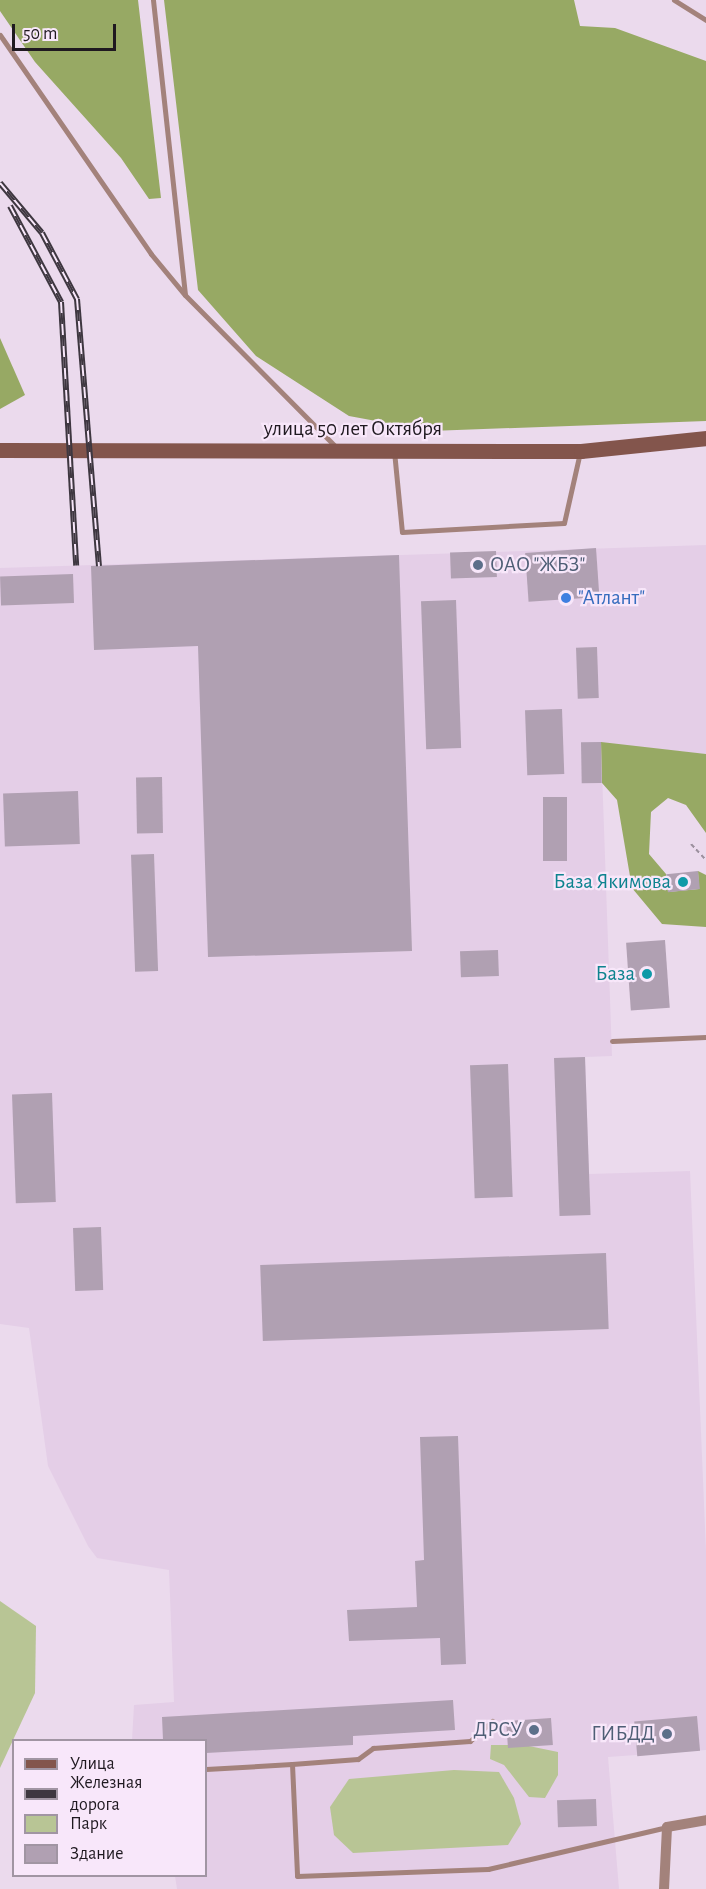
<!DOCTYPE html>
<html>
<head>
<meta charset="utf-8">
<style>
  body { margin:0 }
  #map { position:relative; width:706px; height:1889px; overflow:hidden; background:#ebdaed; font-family:"Alegreya Sans",sans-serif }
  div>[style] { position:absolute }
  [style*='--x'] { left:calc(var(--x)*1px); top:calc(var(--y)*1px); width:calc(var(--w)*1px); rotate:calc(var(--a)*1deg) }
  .built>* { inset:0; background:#e4cee7 }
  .green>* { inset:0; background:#b8c595 }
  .forest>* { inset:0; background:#97a964 }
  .building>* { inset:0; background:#b0a0b2; transform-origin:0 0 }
  .path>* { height:2px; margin-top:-1px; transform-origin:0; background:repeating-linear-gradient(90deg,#9c909e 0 4.5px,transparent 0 7.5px) }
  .service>* { height:5px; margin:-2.5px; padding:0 2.5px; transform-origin:2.5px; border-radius:2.5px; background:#a3827b }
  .minor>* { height:10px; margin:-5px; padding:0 5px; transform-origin:5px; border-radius:5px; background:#a3827b }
  .secondary>* { height:15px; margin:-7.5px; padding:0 7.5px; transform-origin:7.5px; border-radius:7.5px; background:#83554c }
  .rail>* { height:6px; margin-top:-3px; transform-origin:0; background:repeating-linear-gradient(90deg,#f8e7fa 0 11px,#3e3740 0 22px); box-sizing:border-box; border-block:2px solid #3e3740 }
  .dots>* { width:16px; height:16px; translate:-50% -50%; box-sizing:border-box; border:3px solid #f8e7fa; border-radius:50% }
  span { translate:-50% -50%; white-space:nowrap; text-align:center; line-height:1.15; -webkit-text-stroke:4.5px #f8e7fa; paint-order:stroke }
  .street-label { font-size:21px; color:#1f1920 }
  .service-label { font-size:21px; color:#4e5e75 }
  .left { translate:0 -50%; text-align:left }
  .right { translate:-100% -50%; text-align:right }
  .shop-label { font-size:21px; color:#366cbe }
  .culture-label { font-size:21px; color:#0d838f }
  .legend { position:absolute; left:12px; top:1739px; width:195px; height:138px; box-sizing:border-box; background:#f8e7fa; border:2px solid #a195a3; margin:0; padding:8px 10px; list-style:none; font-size:18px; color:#1f1920 }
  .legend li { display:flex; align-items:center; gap:12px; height:30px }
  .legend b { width:30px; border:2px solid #a195a3 }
  .scale { position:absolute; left:12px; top:24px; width:104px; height:27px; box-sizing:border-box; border:3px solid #1f1920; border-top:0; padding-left:8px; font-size:18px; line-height:21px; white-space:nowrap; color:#1f1920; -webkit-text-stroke:4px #f8e7fa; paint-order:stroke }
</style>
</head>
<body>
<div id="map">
  <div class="built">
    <i style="clip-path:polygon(706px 545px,706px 754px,601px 743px,612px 1056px,585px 1057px,589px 1174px,690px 1171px,706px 1551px,706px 1750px,608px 1757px,619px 1889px,177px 1889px,175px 1876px,206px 1876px,206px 1740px,132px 1740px,134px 1705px,174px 1702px,169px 1570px,97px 1558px,88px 1546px,48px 1466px,29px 1328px,0 1324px,0 568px)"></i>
  </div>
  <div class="green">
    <i style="clip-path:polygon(0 1601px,36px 1626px,35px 1693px,0 1768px)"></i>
    <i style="clip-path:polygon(491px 1745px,524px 1745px,558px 1752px,558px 1775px,545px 1798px,529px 1797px,504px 1765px,490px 1759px)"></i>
    <i style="clip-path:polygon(454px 1770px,499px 1772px,514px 1798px,521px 1824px,508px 1845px,353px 1853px,334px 1835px,330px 1807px,349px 1779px)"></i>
  </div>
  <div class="forest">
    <i style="clip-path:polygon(0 0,138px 0,161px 198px,149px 199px,121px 158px,35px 62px,0 11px)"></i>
    <i style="clip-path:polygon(164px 0,574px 0,580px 26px,615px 28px,706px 61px,706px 421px,430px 431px,349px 416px,256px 356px,198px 290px)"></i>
    <i style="clip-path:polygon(0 338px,25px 395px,0 409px)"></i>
    <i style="clip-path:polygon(601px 742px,706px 754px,706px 833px,686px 805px,668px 798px,651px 812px,649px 854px,666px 874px,668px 892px,699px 889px,698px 871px,706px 875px,706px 927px,662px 924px,632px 888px,617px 800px,602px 783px)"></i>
  </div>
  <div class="building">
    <i style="left:596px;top:548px;width:49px;height:71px;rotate:86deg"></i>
    <i style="left:496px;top:551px;width:26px;height:46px;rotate:88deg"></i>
    <i style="clip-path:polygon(399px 555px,412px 951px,208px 957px,198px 646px,94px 650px,91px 566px)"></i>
    <i style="left:73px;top:574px;width:29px;height:73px;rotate:88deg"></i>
    <i style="left:456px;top:600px;width:148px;height:35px;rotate:88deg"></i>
    <i style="left:597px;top:647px;width:51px;height:21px;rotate:88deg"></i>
    <i style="left:562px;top:709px;width:65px;height:37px;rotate:88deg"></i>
    <i style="left:601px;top:742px;width:41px;height:20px;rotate:89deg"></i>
    <i style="left:162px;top:777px;width:56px;height:26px;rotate:89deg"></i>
    <i style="left:78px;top:791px;width:53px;height:75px;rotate:88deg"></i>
    <i style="left:543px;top:797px;width:24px;height:64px"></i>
    <i style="left:154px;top:854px;width:117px;height:23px;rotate:88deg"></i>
    <i style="left:698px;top:871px;width:18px;height:32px;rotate:84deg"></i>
    <i style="left:665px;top:940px;width:68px;height:39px;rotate:86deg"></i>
    <i style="left:498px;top:950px;width:26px;height:38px;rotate:88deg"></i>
    <i style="left:585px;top:1057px;width:158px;height:31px;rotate:88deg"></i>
    <i style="left:508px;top:1064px;width:133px;height:38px;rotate:88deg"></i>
    <i style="left:52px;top:1093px;width:109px;height:40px;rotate:88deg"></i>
    <i style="left:101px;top:1227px;width:63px;height:28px;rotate:88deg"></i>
    <i style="left:606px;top:1253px;width:76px;height:346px;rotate:88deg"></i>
    <i style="clip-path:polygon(458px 1436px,466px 1664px,441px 1665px,440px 1638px,349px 1641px,347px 1610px,417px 1607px,415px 1561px,424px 1560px,420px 1437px)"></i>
    <i style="clip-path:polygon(453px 1700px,455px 1730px,353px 1736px,353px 1745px,206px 1753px,206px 1740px,163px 1740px,162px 1717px)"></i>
    <i style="left:697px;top:1716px;width:35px;height:63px;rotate:85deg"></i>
    <i style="left:551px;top:1718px;width:27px;height:45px;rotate:86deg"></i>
    <i style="left:596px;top:1799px;width:27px;height:39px;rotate:88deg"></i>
  </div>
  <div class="path">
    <i style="--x:691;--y:844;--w:22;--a:47"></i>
  </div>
  <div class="service">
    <i style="--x:153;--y:0;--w:295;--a:83.8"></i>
    <i style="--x:674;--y:0;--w:38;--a:32"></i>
    <i style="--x:0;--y:35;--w:266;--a:55.4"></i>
    <i style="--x:151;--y:254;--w:53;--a:50.3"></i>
    <i style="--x:185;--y:295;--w:216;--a:45.2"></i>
    <i style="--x:394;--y:451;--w:81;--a:84.4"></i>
    <i style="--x:402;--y:532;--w:162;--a:-3.2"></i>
    <i style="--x:564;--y:523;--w:73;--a:-77.3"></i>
    <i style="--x:612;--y:1041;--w:94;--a:-2.4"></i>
    <i style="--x:292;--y:1764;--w:66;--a:-4.3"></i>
    <i style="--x:358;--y:1759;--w:19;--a:-36"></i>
    <i style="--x:373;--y:1748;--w:97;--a:-4.1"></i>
    <i style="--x:470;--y:1741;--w:30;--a:-42"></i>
    <i style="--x:206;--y:1769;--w:86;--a:-3.3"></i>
    <i style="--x:292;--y:1764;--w:112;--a:87.4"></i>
    <i style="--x:297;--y:1876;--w:191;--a:-2.1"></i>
    <i style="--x:488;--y:1869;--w:184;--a:-13.2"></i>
  </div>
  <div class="minor">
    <i style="--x:664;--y:1889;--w:62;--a:-87.2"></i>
    <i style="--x:667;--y:1827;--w:40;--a:-10"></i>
  </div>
  <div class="secondary">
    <i style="--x:0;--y:450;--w:581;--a:0.1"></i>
    <i style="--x:581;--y:451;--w:126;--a:-5.9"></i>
  </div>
  <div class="rail">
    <i style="--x:0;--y:183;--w:65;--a:50"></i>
    <i style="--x:42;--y:233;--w:75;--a:62.1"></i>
    <i style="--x:77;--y:299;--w:268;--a:85.3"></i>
    <i style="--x:10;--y:206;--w:109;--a:62"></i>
    <i style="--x:61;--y:302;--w:264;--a:86.7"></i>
  </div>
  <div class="dots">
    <i style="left:478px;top:565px;background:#5c6f8a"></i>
    <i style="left:566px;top:598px;background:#3f7fe0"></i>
    <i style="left:683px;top:882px;background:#0f9aa8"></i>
    <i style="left:647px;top:974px;background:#0f9aa8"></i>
    <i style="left:534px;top:1730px;background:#5c6f8a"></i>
    <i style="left:667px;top:1734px;background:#5c6f8a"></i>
  </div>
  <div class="street-label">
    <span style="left:353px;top:429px">улица 50 лет Октября</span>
  </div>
  <div class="service-label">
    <span class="left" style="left:490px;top:565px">ОАО "ЖБЗ"</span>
    <span class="right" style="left:522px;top:1730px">ДРСУ</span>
    <span class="right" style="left:655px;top:1734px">ГИБДД</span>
  </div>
  <div class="shop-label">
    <span class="left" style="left:578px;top:598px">"Атлант"</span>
  </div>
  <div class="culture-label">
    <span class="right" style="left:671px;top:882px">База Якимова</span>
    <span class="right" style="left:635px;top:974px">База</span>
  </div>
  <ul class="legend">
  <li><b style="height:8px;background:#83554c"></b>Улица</li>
  <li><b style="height:8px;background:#3e3740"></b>Железная дорога</li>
  <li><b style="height:16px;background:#b8c595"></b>Парк</li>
  <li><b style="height:16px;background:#b0a0b2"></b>Здание</li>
  </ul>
  <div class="scale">50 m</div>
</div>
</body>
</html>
